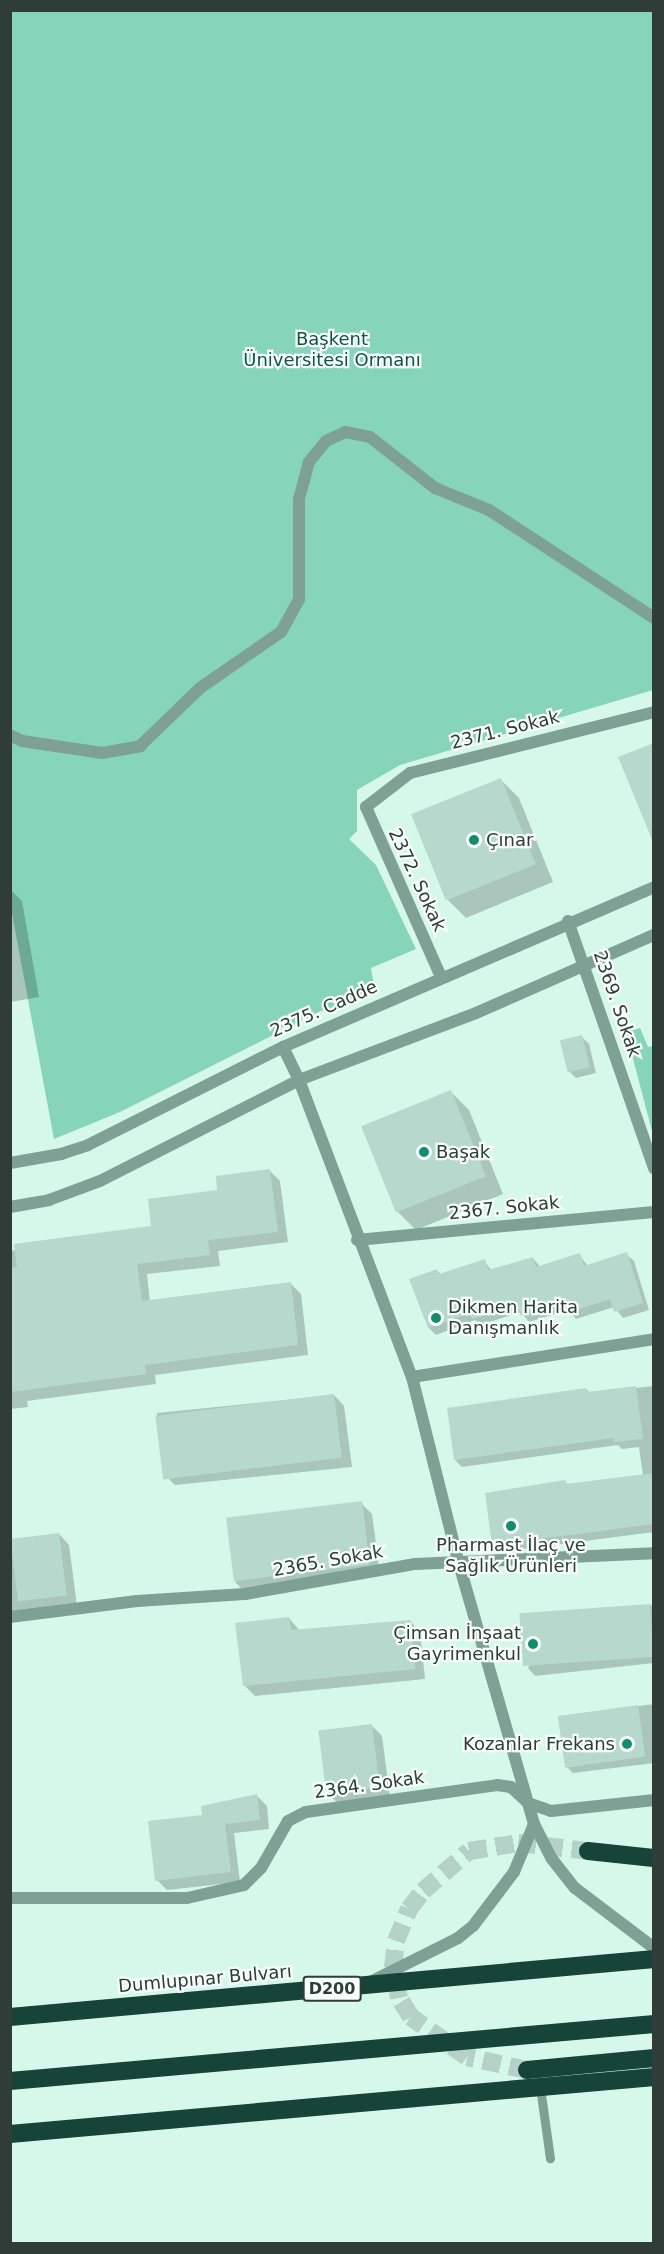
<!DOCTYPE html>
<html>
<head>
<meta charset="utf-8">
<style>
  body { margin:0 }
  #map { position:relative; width:664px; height:2254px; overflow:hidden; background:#d5f8eb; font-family:"DejaVu Sans",sans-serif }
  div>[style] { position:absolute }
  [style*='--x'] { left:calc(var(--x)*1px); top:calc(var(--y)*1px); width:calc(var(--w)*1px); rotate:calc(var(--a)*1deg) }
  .green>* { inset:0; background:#86d5bb }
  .shadow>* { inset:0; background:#0003 }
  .building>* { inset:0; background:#b7d9cd; transform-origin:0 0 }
  .highway-tunnel>* { height:18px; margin-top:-9px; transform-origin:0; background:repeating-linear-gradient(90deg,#b4d2c7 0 18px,transparent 0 27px) }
  .lane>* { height:9px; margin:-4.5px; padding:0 4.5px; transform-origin:4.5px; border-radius:4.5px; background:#7fa195 }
  .street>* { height:12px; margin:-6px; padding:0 6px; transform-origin:6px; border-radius:6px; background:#7fa195 }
  .highway>* { height:18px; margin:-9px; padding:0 9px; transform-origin:9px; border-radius:9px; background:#164437 }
  .dots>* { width:16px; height:16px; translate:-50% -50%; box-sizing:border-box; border:3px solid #f7fefb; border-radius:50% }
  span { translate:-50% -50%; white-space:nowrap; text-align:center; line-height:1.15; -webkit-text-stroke:4.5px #f7fefb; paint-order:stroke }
  .shield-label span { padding:2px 4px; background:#f7fefb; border:2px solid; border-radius:4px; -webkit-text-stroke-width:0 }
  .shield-label { font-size:16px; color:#2f3c38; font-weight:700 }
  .park-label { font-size:18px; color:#0d5543 }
  .street-label { font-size:18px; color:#2f3c38 }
  .poi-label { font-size:18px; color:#2f3c38 }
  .left { translate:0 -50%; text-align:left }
  .right { translate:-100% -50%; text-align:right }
  .frame { position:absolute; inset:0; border:12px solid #2f3c38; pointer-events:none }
</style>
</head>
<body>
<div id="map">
  <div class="green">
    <i style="clip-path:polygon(10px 11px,654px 11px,653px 690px,400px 765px,357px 790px,357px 831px,349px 839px,376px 865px,416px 949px,371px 968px,375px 992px,321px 1011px,120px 1112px,54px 1139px,10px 903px)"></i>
    <i style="clip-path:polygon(640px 1028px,648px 1047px,653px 1046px,653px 1135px,626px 1032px)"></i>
  </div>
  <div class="shadow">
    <i style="clip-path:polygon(501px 780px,519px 798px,553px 882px,466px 918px,448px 900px)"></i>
    <i style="clip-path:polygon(10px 889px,22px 901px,39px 997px,10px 1002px)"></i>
    <i style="clip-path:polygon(582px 1037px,589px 1044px,596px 1073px,576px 1078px,569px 1071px)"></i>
    <i style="clip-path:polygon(451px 1092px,469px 1110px,503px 1194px,416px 1230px,398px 1212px)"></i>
    <i style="clip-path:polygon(270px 1171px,280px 1181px,288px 1242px,218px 1251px,220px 1266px,147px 1274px,150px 1302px,290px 1283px,301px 1294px,308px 1355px,155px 1375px,156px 1384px,27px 1401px,28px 1407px,10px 1409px,10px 1251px,153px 1227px)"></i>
    <i style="clip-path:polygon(626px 1254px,634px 1261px,649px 1310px,623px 1318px,614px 1307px,576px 1319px,568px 1310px,529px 1322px,521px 1312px,480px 1325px,475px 1320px,436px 1335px,429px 1328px,437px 1270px,441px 1275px,484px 1261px,492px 1271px,533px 1258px,540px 1267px,579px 1255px,588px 1266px)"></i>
    <i style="clip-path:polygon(654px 1386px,654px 1532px,501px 1552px,494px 1545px,565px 1481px,568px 1485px,643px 1475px,639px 1447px,622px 1449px,618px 1445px,462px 1467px,455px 1460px,586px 1389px,590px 1393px)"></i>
    <i style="clip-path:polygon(334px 1395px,344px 1406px,352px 1467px,175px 1485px,164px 1474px,157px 1413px)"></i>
    <i style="clip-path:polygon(361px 1503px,372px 1514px,380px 1574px,246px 1593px,235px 1582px)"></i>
    <i style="clip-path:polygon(59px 1534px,69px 1545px,77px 1606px,10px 1612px,10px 1540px)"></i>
    <i style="clip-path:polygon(654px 1605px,654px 1663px,535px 1676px,528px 1668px,552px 1618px)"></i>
    <i style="clip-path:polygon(289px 1618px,300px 1631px,410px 1621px,420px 1632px,425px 1679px,255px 1696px,244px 1685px)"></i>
    <i style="clip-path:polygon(654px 1704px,654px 1763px,573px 1773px,566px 1766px,560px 1716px)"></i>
    <i style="clip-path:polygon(372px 1726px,382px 1736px,390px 1797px,338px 1803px,327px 1793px)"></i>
    <i style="clip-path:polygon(257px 1796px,267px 1806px,269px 1829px,234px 1833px,240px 1882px,167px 1890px,157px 1880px,203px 1816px)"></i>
  </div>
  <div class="building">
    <i style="clip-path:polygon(654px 743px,654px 841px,653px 842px,618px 757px)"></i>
    <i style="left:501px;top:778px;width:93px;height:97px;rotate:68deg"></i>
    <i style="left:582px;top:1035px;width:33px;height:23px;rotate:76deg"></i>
    <i style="left:451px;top:1090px;width:93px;height:97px;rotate:68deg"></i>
    <i style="clip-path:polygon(270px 1169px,278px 1232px,208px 1240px,210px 1255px,137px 1264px,142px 1301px,291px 1282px,298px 1345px,145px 1365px,146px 1374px,10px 1392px,10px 1268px,17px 1267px,14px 1244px,151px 1226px,148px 1199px,217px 1190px,216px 1176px)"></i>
    <i style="clip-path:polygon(627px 1252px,643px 1303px,614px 1312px,610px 1299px,567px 1313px,564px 1303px,521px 1316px,517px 1305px,472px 1319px,470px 1313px,428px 1328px,409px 1279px,437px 1269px,439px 1274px,485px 1259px,488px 1270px,533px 1257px,536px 1267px,580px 1253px,584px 1266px)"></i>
    <i style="clip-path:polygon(636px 1386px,643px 1439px,614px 1442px,613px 1438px,454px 1460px,447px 1408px,586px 1388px,587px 1392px)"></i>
    <i style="left:334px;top:1394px;width:64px;height:180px;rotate:83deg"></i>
    <i style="clip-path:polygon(654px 1473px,654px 1524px,492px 1545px,485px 1493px,565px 1480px,566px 1484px)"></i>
    <i style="left:362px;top:1501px;width:64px;height:137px;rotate:83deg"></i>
    <i style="left:59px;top:1533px;width:63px;height:49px;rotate:83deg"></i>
    <i style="left:650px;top:1604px;width:53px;height:131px;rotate:86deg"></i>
    <i style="clip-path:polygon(289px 1617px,291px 1630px,411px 1620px,415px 1669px,243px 1686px,235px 1623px)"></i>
    <i style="left:638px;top:1705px;width:52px;height:81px;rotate:82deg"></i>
    <i style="left:372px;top:1724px;width:64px;height:54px;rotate:83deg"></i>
    <i style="clip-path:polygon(257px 1794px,260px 1820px,225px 1824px,231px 1872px,155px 1881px,148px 1821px,202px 1815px,201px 1806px)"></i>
  </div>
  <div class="highway-tunnel">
    <i style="--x:527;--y:2070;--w:61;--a:-167.8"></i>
    <i style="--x:467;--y:2057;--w:69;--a:-144.5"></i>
    <i style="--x:411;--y:2017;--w:22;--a:-122"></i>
    <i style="--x:399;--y:1998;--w:31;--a:-101"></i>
    <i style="--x:393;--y:1968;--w:27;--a:-84"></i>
    <i style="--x:396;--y:1941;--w:35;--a:-68"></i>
    <i style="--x:409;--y:1909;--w:23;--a:-52"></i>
    <i style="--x:423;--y:1891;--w:61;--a:-41"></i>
    <i style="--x:469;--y:1851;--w:50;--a:-9.3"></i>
    <i style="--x:518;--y:1843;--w:70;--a:6.5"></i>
  </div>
  <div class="lane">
    <i style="--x:540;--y:2087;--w:72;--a:82"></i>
  </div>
  <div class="street">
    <i style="--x:10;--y:735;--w:13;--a:27"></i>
    <i style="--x:22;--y:741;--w:81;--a:8.5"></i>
    <i style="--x:102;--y:753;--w:39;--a:-10"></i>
    <i style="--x:140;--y:746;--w:83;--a:-44"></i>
    <i style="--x:200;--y:688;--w:98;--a:-34.7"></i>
    <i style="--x:281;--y:632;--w:38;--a:-61"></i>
    <i style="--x:299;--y:599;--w:100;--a:-90"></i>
    <i style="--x:299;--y:499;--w:38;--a:-75"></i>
    <i style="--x:309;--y:462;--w:27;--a:-51"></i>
    <i style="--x:326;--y:441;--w:21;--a:-25"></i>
    <i style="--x:345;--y:432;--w:25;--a:11"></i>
    <i style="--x:370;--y:437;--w:83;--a:38.1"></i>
    <i style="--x:435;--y:488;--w:58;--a:22.2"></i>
    <i style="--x:489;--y:510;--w:197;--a:33.2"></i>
    <i style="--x:568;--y:921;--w:262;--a:70.8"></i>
    <i style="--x:441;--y:977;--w:186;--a:-113.8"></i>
    <i style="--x:366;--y:807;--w:56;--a:-37.7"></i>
    <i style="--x:410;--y:773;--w:252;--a:-14"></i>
    <i style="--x:283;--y:1047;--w:37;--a:64"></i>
    <i style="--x:299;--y:1080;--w:318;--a:69.2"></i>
    <i style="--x:412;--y:1377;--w:193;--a:75.9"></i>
    <i style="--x:459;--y:1564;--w:271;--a:73.9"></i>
    <i style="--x:534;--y:1824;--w:39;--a:63"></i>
    <i style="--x:552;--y:1859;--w:37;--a:52"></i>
    <i style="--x:575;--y:1888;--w:99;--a:37.2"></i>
    <i style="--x:10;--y:1163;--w:52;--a:-10"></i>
    <i style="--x:61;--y:1154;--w:28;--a:-18"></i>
    <i style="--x:88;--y:1145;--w:218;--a:-26.7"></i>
    <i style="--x:283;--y:1047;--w:404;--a:-23.3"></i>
    <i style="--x:10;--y:1207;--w:40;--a:-10"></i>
    <i style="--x:49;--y:1200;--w:54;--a:-20.4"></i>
    <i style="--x:100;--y:1181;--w:223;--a:-26.9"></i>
    <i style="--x:299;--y:1080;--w:189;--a:-20.7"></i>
    <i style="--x:476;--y:1013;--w:194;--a:-23.7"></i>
    <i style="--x:357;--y:1240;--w:298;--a:-5.4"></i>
    <i style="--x:412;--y:1377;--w:245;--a:-8.9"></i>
    <i style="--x:10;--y:1617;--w:128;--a:-7.2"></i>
    <i style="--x:137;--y:1601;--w:108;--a:-3.7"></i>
    <i style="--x:245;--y:1594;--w:173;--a:-10"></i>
    <i style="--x:415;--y:1564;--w:239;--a:-2.6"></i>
    <i style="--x:10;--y:1898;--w:177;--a:0"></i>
    <i style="--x:187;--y:1898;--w:58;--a:-12.8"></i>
    <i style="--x:244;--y:1885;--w:24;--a:-45"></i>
    <i style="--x:261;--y:1868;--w:54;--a:-60.1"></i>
    <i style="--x:288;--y:1821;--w:20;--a:-27"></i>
    <i style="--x:306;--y:1812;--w:193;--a:-8"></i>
    <i style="--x:497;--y:1785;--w:14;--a:8"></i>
    <i style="--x:511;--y:1787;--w:23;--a:43"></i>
    <i style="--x:528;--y:1803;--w:24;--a:19"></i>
    <i style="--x:551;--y:1811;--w:104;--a:-6.1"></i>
    <i style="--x:372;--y:1981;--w:96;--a:-26.6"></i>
    <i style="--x:458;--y:1938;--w:19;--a:-39"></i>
    <i style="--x:473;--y:1926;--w:68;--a:-52.8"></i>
    <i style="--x:514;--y:1872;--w:52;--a:-67.4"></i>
  </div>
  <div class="highway">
    <i style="--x:588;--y:1851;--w:66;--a:6.1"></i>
    <i style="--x:10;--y:2017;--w:647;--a:-5.15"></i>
    <i style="--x:527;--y:2070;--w:128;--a:-5.4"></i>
    <i style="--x:10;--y:2081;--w:647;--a:-5.06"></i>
    <i style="--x:10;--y:2134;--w:647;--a:-5.06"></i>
  </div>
  <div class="dots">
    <i style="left:474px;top:840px;background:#138c70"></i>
    <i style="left:424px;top:1152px;background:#138c70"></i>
    <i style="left:436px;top:1318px;background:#138c70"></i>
    <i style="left:511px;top:1526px;background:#138c70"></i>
    <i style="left:533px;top:1644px;background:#138c70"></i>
    <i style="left:627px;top:1744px;background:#138c70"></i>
  </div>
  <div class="shield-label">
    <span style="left:332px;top:1989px">D200</span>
  </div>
  <div class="park-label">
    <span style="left:332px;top:350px">Başkent<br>Üniversitesi Ormanı</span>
  </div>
  <div class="street-label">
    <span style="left:505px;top:730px;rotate:-14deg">2371. Sokak</span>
    <span style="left:417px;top:880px;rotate:65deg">2372. Sokak</span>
    <span style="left:617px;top:1004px;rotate:71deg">2369. Sokak</span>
    <span style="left:324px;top:1009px;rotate:-24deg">2375. Cadde</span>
    <span style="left:504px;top:1208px;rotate:-6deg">2367. Sokak</span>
    <span style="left:328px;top:1561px;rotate:-10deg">2365. Sokak</span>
    <span style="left:369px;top:1785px;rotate:-8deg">2364. Sokak</span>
    <span style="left:205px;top:1979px;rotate:-5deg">Dumlupınar Bulvarı</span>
  </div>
  <div class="poi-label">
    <span class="left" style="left:486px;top:840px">Çınar</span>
    <span class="left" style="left:436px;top:1152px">Başak</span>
    <span class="left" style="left:448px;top:1318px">Dikmen Harita<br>Danışmanlık</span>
    <span style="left:511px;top:1556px">Pharmast İlaç ve<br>Sağlık Ürünleri</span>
    <span class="right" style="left:521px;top:1644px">Çimsan İnşaat<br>Gayrimenkul</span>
    <span class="right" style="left:615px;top:1744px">Kozanlar Frekans</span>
  </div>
  <div class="frame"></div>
</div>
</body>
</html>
